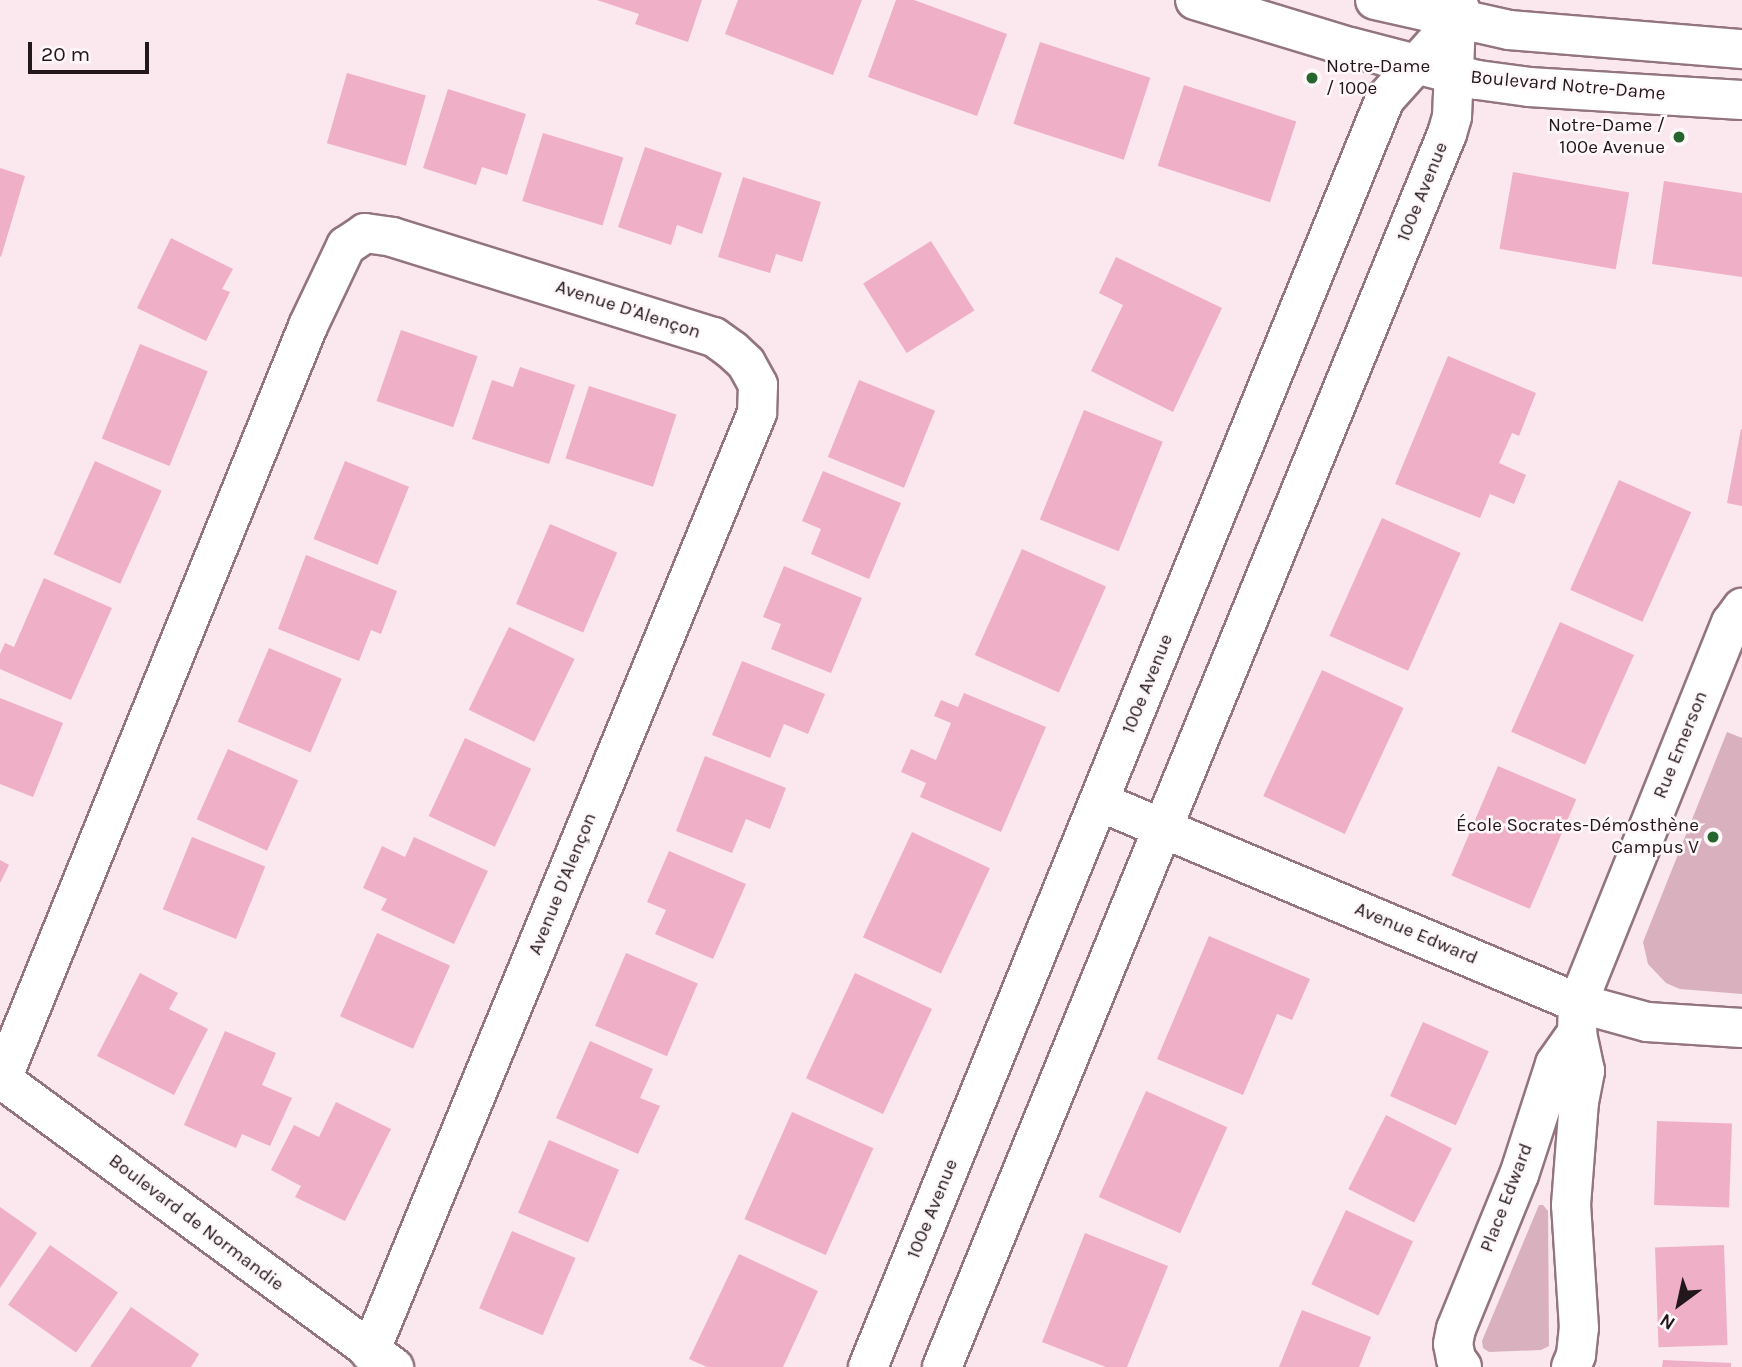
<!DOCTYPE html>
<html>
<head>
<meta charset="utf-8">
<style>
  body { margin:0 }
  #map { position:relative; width:1742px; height:1367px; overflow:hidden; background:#fbe7ee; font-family:Karla,sans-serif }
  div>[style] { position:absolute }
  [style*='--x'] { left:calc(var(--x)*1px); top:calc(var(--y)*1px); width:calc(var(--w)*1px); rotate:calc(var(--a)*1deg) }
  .green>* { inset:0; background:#d8b0be }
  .building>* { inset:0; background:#efafc6; transform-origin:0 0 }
  .roads { filter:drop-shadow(2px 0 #92757f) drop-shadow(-2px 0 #92757f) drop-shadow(0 2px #92757f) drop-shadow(0 -2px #92757f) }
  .street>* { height:38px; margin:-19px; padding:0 19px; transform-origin:19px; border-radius:19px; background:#fff }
  .secondary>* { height:38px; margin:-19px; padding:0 19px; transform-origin:19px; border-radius:19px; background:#fff }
  .dots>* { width:19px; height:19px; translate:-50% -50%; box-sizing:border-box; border:4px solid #fff8fa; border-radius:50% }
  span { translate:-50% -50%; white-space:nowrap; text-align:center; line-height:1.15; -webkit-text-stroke:5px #fff8fa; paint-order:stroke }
  .poi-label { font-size:19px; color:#22171b }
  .left { translate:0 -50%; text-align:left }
  .right { translate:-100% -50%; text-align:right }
  .street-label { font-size:19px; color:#22171b }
  .north { position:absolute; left:1644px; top:1269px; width:70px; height:70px; -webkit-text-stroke:5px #fff8fa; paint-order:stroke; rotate:213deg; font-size:19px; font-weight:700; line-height:28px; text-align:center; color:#22171b }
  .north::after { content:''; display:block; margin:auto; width:24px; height:32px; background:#22171b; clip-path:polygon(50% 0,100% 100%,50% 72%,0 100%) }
  .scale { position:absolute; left:28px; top:42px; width:121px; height:32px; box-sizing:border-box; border:4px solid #22171b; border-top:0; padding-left:9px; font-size:21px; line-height:24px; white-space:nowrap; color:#22171b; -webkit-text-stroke:5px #fff8fa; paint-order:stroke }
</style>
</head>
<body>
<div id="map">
  <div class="green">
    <i style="clip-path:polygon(1727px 732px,1742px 738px,1742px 994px,1680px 989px,1666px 983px,1648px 964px,1643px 942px)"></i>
    <i style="clip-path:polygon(1539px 1205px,1543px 1205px,1548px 1211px,1549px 1346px,1541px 1350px,1489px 1352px,1483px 1348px,1482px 1341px)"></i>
  </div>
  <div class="building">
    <i style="clip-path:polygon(597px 0,702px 0,688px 42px,635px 24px,639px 14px)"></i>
    <i style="clip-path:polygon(738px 0,862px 0,833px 75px,725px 34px)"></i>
    <i style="clip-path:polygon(896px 0,914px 0,1007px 34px,977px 116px,868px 77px)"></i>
    <i style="left:1040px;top:42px;width:116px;height:86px;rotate:18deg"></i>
    <i style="left:347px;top:73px;width:82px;height:73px;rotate:16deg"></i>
    <i style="left:1184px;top:85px;width:118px;height:85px;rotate:18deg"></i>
    <i style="clip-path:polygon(448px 89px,526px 114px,507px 175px,482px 167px,476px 185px,423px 168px)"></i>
    <i style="left:543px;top:133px;width:84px;height:71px;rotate:17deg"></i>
    <i style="clip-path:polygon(645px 147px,722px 173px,702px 234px,677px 225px,671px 245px,618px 227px)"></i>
    <i style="clip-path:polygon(0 168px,25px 176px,1px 257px,0 256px)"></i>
    <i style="left:1513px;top:172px;width:118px;height:78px;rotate:10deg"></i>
    <i style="clip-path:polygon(743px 177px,821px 202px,802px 262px,776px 254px,770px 273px,718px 257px)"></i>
    <i style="clip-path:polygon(1664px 181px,1742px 193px,1742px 277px,1652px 264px)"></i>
    <i style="clip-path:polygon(171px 238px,233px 269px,222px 289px,230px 292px,206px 341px,137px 308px)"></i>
    <i style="left:931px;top:241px;width:82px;height:80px;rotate:58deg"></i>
    <i style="clip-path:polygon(1116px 257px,1222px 308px,1173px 412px,1091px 371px,1123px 305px,1099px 293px)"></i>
    <i style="left:401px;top:330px;width:81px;height:75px;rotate:19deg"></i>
    <i style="left:140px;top:344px;width:73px;height:102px;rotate:22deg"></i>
    <i style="clip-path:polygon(1448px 356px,1536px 393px,1519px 436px,1512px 433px,1499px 463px,1526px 475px,1514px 504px,1490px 494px,1480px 518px,1395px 484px)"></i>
    <i style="clip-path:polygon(520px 367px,575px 385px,549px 464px,472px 439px,492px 380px,513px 387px)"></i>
    <i style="left:859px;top:380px;width:82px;height:83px;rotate:22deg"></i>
    <i style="left:589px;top:386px;width:92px;height:76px;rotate:18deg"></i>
    <i style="left:1084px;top:410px;width:85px;height:118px;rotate:22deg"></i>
    <i style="clip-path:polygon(1741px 429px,1742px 429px,1742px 506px,1727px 503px)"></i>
    <i style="left:95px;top:461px;width:73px;height:102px;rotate:24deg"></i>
    <i style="left:345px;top:461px;width:69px;height:84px;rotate:22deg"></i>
    <i style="clip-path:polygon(823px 471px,901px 503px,869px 579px,811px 554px,821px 529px,802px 521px)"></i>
    <i style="left:1619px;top:480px;width:79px;height:120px;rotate:24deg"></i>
    <i style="left:1382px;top:518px;width:86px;height:129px;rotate:24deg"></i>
    <i style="left:550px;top:524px;width:73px;height:87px;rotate:23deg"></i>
    <i style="left:1022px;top:549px;width:92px;height:116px;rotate:24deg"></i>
    <i style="clip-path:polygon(306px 555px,397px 591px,381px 634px,371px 630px,359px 661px,278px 629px)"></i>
    <i style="clip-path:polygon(784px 566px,862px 598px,831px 673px,771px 649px,781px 624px,763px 617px)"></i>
    <i style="clip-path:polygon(44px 578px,112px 608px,71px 700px,0 669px,0 654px,5px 643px,14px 647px)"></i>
    <i style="left:1560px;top:622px;width:81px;height:120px;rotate:24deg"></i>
    <i style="left:509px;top:627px;width:73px;height:92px;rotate:26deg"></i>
    <i style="left:269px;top:648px;width:79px;height:80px;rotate:23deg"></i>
    <i style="clip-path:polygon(742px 661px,825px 694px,808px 734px,784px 724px,770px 758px,712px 735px)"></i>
    <i style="left:1322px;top:670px;width:90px;height:139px;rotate:25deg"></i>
    <i style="clip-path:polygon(964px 693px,1046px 727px,1001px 832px,920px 797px,926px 783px,901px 772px,911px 749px,936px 760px,951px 723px,934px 716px,941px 700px,958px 707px)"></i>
    <i style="clip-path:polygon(0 698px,63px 723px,33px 797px,0 784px)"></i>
    <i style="left:465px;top:738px;width:73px;height:86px;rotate:25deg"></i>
    <i style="left:228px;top:749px;width:77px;height:77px;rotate:24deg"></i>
    <i style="clip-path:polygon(705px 756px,786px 788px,770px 829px,746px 819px,732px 853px,676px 831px)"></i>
    <i style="left:1498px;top:766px;width:85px;height:119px;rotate:23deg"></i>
    <i style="left:912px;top:832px;width:86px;height:116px;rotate:25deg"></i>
    <i style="left:192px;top:837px;width:79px;height:78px;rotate:22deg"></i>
    <i style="clip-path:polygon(414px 837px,488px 871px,454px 944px,381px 910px,387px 899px,363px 888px,382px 846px,405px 857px)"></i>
    <i style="clip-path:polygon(669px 851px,746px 884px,713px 959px,655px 934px,666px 910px,647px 902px)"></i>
    <i style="clip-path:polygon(0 860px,9px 865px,0 883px)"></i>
    <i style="left:377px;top:933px;width:80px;height:91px;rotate:24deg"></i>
    <i style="clip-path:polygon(1209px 936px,1310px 979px,1292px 1020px,1277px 1014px,1243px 1095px,1157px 1059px)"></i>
    <i style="left:626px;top:953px;width:78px;height:79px;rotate:23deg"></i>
    <i style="clip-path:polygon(140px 973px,178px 993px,169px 1009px,208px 1029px,174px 1095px,97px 1056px)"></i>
    <i style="left:855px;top:973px;width:85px;height:116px;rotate:25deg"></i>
    <i style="left:1423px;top:1022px;width:72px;height:81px;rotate:24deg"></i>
    <i style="clip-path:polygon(225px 1031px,276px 1053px,262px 1085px,292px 1098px,270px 1146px,242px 1134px,236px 1148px,184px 1125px)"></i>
    <i style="clip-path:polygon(590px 1041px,653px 1069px,640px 1098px,660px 1106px,638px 1154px,556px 1118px)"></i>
    <i style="left:1146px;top:1091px;width:89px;height:116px;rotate:24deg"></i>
    <i style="clip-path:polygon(336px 1102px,391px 1129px,345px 1221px,295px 1197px,301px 1186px,271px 1170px,294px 1125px,319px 1137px)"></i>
    <i style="left:792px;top:1112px;width:89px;height:117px;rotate:24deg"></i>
    <i style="left:1386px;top:1115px;width:74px;height:83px;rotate:27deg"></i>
    <i style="left:1657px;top:1121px;width:75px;height:84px;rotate:2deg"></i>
    <i style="left:549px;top:1140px;width:76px;height:79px;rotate:23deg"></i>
    <i style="clip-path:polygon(0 1207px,37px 1233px,0 1288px)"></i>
    <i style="left:1346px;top:1210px;width:74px;height:82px;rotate:25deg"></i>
    <i style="left:512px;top:1231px;width:69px;height:84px;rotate:23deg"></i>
    <i style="clip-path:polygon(1085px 1233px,1168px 1266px,1127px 1367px,1106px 1367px,1042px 1342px)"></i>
    <i style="left:50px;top:1245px;width:83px;height:73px;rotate:35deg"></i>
    <i style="left:1724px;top:1245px;width:100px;height:69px;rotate:88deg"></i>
    <i style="clip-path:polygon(739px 1254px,818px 1291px,783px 1367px,707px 1367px,689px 1359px)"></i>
    <i style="clip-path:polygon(131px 1307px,199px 1354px,191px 1367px,90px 1367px)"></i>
    <i style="clip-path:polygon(1302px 1310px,1371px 1337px,1359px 1367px,1279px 1367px)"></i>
    <i style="clip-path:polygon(1663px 1360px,1731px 1363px,1731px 1367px,1662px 1367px)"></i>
  </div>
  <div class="roads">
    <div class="street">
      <i style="--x:1100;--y:802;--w:519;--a:22.81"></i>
      <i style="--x:1578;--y:1003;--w:72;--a:15.4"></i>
      <i style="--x:1647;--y:1022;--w:95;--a:3.6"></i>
      <i style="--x:0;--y:1078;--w:489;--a:36.3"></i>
      <i style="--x:2;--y:1079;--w:813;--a:-67.88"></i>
      <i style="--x:308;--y:326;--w:89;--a:-64.6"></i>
      <i style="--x:346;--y:246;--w:23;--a:-34"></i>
      <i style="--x:365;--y:233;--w:27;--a:8"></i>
      <i style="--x:392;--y:237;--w:337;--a:17.3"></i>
      <i style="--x:714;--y:337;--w:22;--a:36"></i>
      <i style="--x:732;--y:350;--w:19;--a:43"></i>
      <i style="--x:746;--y:363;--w:25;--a:61"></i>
      <i style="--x:758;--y:385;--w:28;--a:92"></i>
      <i style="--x:757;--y:413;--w:1016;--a:112.4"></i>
      <i style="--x:1462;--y:1367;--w:10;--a:-127"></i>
      <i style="--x:1456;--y:1359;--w:15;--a:-101"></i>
      <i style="--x:1453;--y:1344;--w:15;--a:-79"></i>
      <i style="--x:1456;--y:1329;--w:166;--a:-67.8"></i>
      <i style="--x:1519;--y:1175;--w:117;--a:-72"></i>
      <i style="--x:1555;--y:1064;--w:39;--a:-55"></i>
      <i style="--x:1571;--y:1367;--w:13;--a:-67"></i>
      <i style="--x:1576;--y:1355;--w:27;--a:-84"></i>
      <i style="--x:1579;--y:1328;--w:123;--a:-93.7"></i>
      <i style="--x:1571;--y:1205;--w:103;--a:-85.6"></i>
      <i style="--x:1579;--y:1102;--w:32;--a:-79"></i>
      <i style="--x:1585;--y:1071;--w:40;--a:-102"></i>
      <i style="--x:1577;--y:1032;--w:29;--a:-88"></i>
      <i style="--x:1578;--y:1003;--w:410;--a:-68.1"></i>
      <i style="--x:1731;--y:623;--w:19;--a:-54"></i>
    </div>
    <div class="secondary">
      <i style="--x:1195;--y:0;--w:162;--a:16.9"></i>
      <i style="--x:1350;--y:47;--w:132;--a:14.5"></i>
      <i style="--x:1478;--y:80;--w:51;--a:7.8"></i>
      <i style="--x:1529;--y:87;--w:213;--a:3.5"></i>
      <i style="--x:1375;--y:0;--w:137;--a:12.6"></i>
      <i style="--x:1509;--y:30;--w:234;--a:4.7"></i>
      <i style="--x:868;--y:1367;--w:1369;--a:-67.82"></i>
      <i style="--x:1385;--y:99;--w:106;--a:-48.1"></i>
      <i style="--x:942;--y:1367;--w:1332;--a:-67.73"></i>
      <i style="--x:1447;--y:134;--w:18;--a:-74"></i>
      <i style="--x:1452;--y:117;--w:97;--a:-87.6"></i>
      <i style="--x:1456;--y:20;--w:12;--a:-70"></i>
    </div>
  </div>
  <div class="dots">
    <i style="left:1312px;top:78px;background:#26652d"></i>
    <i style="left:1679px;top:137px;background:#26652d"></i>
    <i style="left:1713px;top:837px;background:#26652d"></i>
  </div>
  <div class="poi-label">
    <span class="left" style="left:1326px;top:78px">Notre-Dame<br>/ 100e</span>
    <span class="right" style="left:1665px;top:137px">Notre-Dame /<br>100e Avenue</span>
    <span class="right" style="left:1699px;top:837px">École Socrates-Démosthène<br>Campus V</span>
  </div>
  <div class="street-label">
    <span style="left:1568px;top:86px;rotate:5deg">Boulevard Notre-Dame</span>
    <span style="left:1423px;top:192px;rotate:-68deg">100e Avenue</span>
    <span style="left:628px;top:310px;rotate:18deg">Avenue D'Alençon</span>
    <span style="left:1148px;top:684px;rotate:-68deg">100e Avenue</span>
    <span style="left:1681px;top:745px;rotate:-68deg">Rue Emerson</span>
    <span style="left:563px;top:884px;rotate:-68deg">Avenue D'Alençon</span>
    <span style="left:1416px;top:934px;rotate:23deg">Avenue Edward</span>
    <span style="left:1507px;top:1198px;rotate:-69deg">Place Edward</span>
    <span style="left:933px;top:1209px;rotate:-68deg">100e Avenue</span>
    <span style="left:196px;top:1223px;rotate:37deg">Boulevard de Normandie</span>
  </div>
  <div class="north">N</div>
  <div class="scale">20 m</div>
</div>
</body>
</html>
